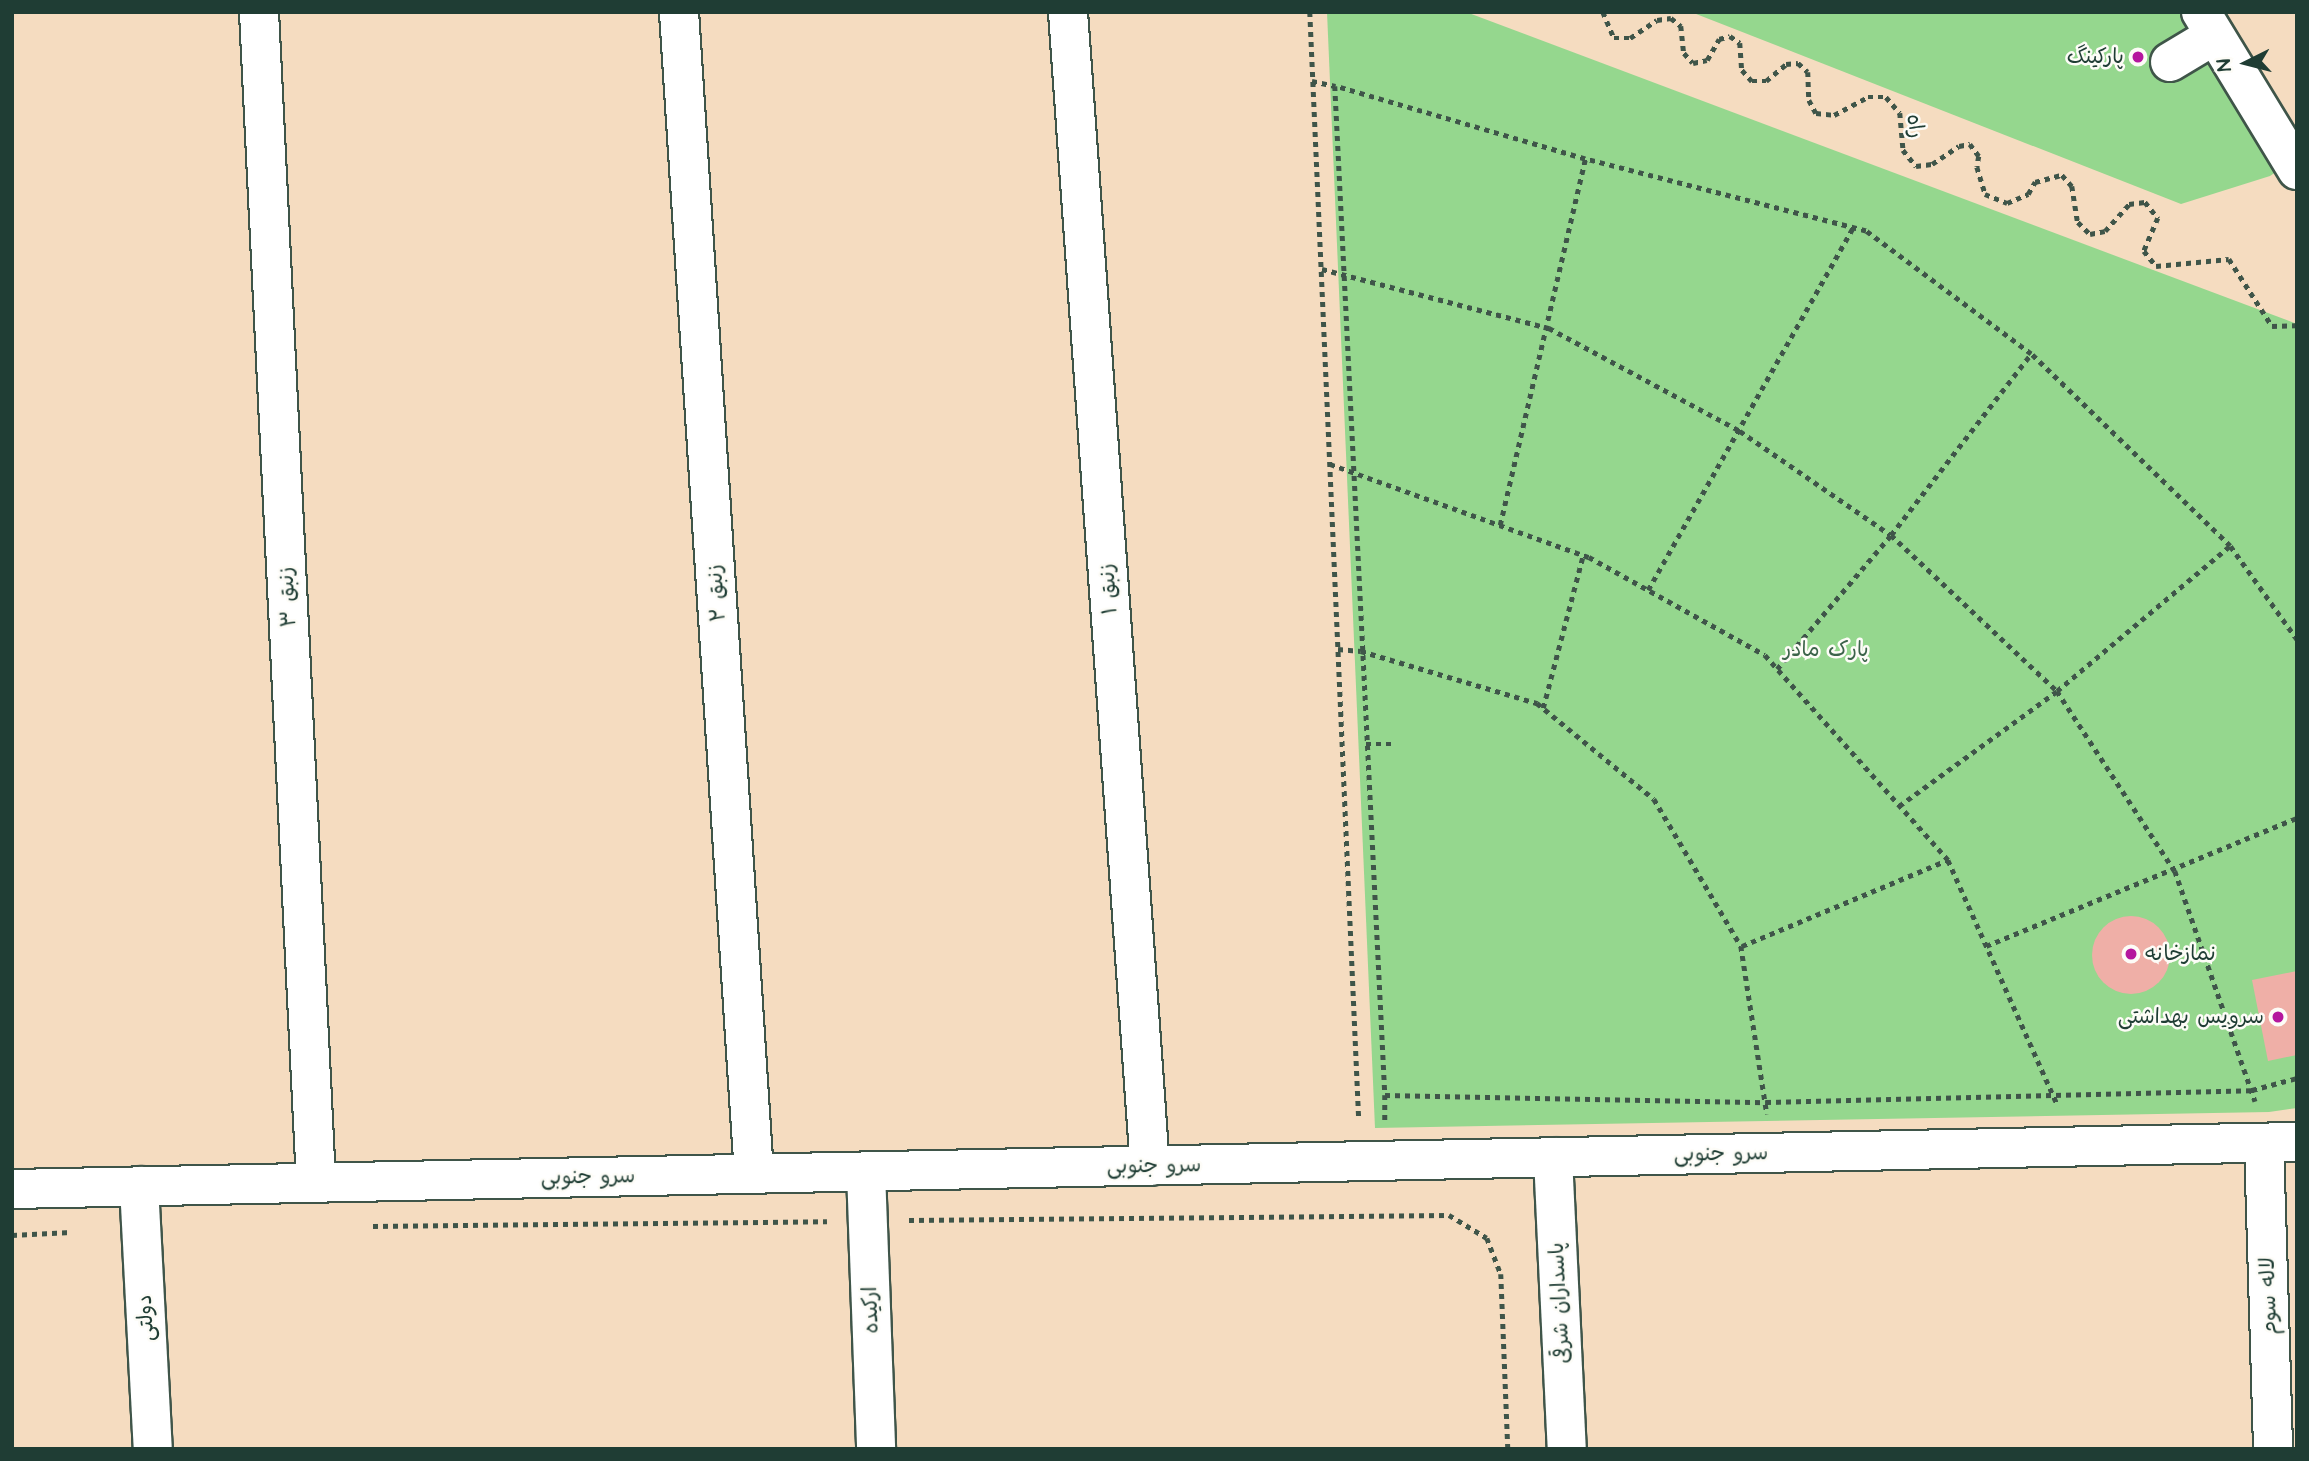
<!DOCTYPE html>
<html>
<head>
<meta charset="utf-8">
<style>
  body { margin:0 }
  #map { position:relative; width:2309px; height:1461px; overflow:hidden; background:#f5dcc0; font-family:"Architects Daughter","Playpen Sans Arabic",sans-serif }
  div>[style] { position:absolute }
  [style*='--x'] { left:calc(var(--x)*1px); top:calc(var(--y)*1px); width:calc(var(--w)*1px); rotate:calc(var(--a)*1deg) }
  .green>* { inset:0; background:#95d78e }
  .building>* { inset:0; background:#efafa7 }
  .round { border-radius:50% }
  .path>* { height:4.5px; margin-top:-2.25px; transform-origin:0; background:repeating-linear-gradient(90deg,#3f5549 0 5px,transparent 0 10px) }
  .roads { filter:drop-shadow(2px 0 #3f5549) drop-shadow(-2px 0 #3f5549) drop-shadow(0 2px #3f5549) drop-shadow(0 -2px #3f5549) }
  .minor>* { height:38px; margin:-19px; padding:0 19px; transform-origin:19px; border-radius:19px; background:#fff }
  .highway>* { height:38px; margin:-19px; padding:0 19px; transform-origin:19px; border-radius:19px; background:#fff }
  .dots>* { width:19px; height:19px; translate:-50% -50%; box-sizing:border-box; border:4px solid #fdfcf7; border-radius:50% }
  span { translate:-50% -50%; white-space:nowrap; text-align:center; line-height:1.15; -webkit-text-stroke:5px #fdfcf7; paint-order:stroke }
  .poi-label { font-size:21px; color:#1f3d34 }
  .right { translate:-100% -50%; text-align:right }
  .left { translate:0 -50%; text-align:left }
  .street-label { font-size:21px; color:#1f3d34 }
  .park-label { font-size:21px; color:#3c644a }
  .frame { position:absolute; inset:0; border:14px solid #1f3d34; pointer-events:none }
  .north { position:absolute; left:2211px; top:28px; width:70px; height:70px; -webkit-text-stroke:5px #fdfcf7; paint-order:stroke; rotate:264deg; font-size:19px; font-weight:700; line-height:28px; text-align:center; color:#1f3d34 }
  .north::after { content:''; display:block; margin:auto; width:24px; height:32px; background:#1f3d34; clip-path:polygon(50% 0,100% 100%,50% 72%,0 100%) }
</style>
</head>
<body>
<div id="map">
  <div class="green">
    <i style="clip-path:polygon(1327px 12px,1466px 12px,2297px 324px,2297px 1108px,2269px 1112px,1375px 1128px)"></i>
    <i style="clip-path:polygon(1691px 12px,2201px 12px,2292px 161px,2270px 176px,2181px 204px)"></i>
  </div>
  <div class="building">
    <i class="round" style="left:2092px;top:916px;width:78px;height:78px"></i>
    <i style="clip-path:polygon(2297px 971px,2297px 1055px,2268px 1061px,2252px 980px)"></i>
  </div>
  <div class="path">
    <i style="--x:1310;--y:12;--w:1109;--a:87.47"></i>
    <i style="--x:1603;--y:12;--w:28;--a:67"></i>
    <i style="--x:1614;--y:38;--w:16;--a:0"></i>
    <i style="--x:1630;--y:38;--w:32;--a:-34"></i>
    <i style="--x:1657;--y:20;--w:14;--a:-8"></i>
    <i style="--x:1671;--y:18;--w:13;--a:39"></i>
    <i style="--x:1681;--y:26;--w:27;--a:84"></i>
    <i style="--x:1684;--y:53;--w:13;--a:48"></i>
    <i style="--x:1693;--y:63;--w:14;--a:-12"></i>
    <i style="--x:1707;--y:60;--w:24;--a:-60"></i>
    <i style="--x:1719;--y:39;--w:11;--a:-15"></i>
    <i style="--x:1730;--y:36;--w:12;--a:35"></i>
    <i style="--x:1740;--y:43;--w:27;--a:86"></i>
    <i style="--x:1742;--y:70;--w:15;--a:48"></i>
    <i style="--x:1752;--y:81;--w:14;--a:0"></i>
    <i style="--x:1766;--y:81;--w:26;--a:-40"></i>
    <i style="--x:1786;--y:64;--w:12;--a:-5"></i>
    <i style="--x:1798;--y:63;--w:13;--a:42"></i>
    <i style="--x:1808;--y:72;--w:28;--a:88"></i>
    <i style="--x:1809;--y:100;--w:15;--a:62"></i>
    <i style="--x:1816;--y:113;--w:18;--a:6"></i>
    <i style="--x:1834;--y:115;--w:38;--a:-28"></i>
    <i style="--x:1868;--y:97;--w:18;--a:0"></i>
    <i style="--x:1886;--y:97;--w:21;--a:49"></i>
    <i style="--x:1900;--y:113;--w:37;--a:85"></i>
    <i style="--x:1903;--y:150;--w:21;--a:51"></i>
    <i style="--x:1916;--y:166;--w:16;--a:-7"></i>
    <i style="--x:1932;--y:164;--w:32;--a:-34"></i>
    <i style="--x:1959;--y:146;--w:11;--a:-10"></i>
    <i style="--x:1970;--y:144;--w:15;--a:53"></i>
    <i style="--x:1979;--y:156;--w:11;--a:100"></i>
    <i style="--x:1977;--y:167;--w:28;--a:73"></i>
    <i style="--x:1985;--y:194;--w:24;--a:22"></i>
    <i style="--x:2007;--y:203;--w:23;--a:-23"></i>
    <i style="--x:2028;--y:194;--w:14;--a:-60"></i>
    <i style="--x:2035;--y:182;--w:28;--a:-15"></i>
    <i style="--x:2062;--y:175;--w:15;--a:48"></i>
    <i style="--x:2072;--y:186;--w:36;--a:81"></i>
    <i style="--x:2078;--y:222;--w:17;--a:45"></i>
    <i style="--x:2090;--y:234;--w:15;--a:-11"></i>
    <i style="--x:2105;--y:231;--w:36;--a:-48"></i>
    <i style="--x:2129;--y:204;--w:16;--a:-7"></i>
    <i style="--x:2145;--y:202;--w:21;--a:51"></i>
    <i style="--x:2158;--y:218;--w:36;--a:113"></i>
    <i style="--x:2144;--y:251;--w:19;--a:51"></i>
    <i style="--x:2156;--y:266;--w:73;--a:-5.5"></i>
    <i style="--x:2229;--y:259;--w:80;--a:57.3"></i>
    <i style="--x:2272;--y:326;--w:25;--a:-2"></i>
    <i style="--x:1312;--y:81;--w:24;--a:12"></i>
    <i style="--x:1322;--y:269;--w:235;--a:14.6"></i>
    <i style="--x:1549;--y:328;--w:217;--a:28.3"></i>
    <i style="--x:1740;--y:431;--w:183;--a:34.6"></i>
    <i style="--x:1891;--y:535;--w:228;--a:43.2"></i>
    <i style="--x:2057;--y:691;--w:215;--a:56.8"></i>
    <i style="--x:2175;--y:871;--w:244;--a:70.8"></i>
    <i style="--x:1330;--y:464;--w:275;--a:19.8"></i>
    <i style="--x:1589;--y:557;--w:201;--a:29.1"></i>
    <i style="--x:1765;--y:655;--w:275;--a:48.2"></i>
    <i style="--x:1948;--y:860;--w:269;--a:65.9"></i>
    <i style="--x:1500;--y:525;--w:376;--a:-76.9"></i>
    <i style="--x:1648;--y:590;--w:416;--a:-60.5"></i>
    <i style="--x:2297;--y:640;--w:115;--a:-125.5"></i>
    <i style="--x:2230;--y:546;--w:277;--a:-136"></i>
    <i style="--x:2031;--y:354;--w:206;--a:-143.3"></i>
    <i style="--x:1866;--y:231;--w:290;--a:-165.6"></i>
    <i style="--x:1585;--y:159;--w:260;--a:-163.7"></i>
    <i style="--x:1335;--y:86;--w:1010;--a:87.16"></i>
    <i style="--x:1385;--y:1095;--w:381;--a:1.1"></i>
    <i style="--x:1766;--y:1102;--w:486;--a:-1.4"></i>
    <i style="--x:2252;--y:1090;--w:47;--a:-14.9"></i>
    <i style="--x:1338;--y:649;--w:23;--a:5"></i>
    <i style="--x:1361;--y:651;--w:184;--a:16.5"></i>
    <i style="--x:1537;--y:703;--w:151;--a:39.4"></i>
    <i style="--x:1654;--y:799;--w:171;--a:59.4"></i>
    <i style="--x:1741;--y:946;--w:170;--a:81.2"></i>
    <i style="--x:1777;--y:669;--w:176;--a:-49.6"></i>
    <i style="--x:1891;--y:535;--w:229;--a:-52.3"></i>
    <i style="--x:1543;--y:708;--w:158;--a:-75.3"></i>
    <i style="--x:1366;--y:744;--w:25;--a:0"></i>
    <i style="--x:1899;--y:806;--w:195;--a:-36"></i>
    <i style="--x:2057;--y:691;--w:226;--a:-40"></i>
    <i style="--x:1742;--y:946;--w:223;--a:-22.7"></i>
    <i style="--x:1986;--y:946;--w:336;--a:-22.4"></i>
    <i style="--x:1385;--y:1095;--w:27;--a:90"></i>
    <i style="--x:909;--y:1220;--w:540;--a:-0.53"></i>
    <i style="--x:1449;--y:1215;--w:44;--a:31.2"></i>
    <i style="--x:1487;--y:1238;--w:39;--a:69"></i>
    <i style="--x:1501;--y:1274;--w:175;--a:87.7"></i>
    <i style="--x:373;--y:1226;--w:454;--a:-0.6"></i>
    <i style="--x:12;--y:1235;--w:59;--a:-2.9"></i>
  </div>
  <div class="roads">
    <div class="minor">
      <i style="--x:259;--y:12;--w:1172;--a:87.21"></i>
      <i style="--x:679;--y:12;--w:1164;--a:86.31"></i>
      <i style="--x:1068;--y:12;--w:1157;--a:85.94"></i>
      <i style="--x:2170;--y:62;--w:52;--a:-31"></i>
      <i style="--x:2264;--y:1143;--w:306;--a:88.3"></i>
      <i style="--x:1553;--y:1157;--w:292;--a:87.3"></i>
      <i style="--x:866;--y:1172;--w:277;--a:87.9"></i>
      <i style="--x:139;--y:1186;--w:263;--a:87"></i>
      <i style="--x:12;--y:1189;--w:2285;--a:-1.18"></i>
    </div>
    <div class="highway">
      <i style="--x:2201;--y:12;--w:185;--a:58.7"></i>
    </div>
  </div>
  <div class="dots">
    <i style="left:2138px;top:57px;background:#b5179e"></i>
    <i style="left:2131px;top:954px;background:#b5179e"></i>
    <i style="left:2278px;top:1017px;background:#b5179e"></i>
  </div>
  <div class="poi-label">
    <span class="right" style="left:2124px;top:57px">پارکینگ</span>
    <span class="left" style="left:2145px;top:954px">نمازخانه</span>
    <span class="right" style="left:2264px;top:1017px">سرویس بهداشتی</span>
  </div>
  <div class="street-label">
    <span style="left:1915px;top:126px;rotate:80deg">راه</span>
    <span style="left:1109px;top:589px;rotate:-94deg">زنبق ۱</span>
    <span style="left:717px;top:593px;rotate:-94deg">زنبق ۲</span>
    <span style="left:288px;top:597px;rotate:-93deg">زنبق ۳</span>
    <span style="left:1721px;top:1154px;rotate:-1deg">سرو جنوبی</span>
    <span style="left:1154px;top:1166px;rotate:-1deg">سرو جنوبی</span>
    <span style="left:588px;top:1177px;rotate:-1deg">سرو جنوبی</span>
    <span style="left:2269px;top:1296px;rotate:-92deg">لاله سوم</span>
    <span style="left:1560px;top:1303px;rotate:-93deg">پاسداران شرقی</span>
    <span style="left:871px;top:1310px;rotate:-92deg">ارکیده</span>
    <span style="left:146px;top:1318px;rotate:-93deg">دولتی</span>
  </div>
  <div class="park-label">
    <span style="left:1826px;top:650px">پارک مادر</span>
  </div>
  <div class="frame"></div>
  <div class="north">N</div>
</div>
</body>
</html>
